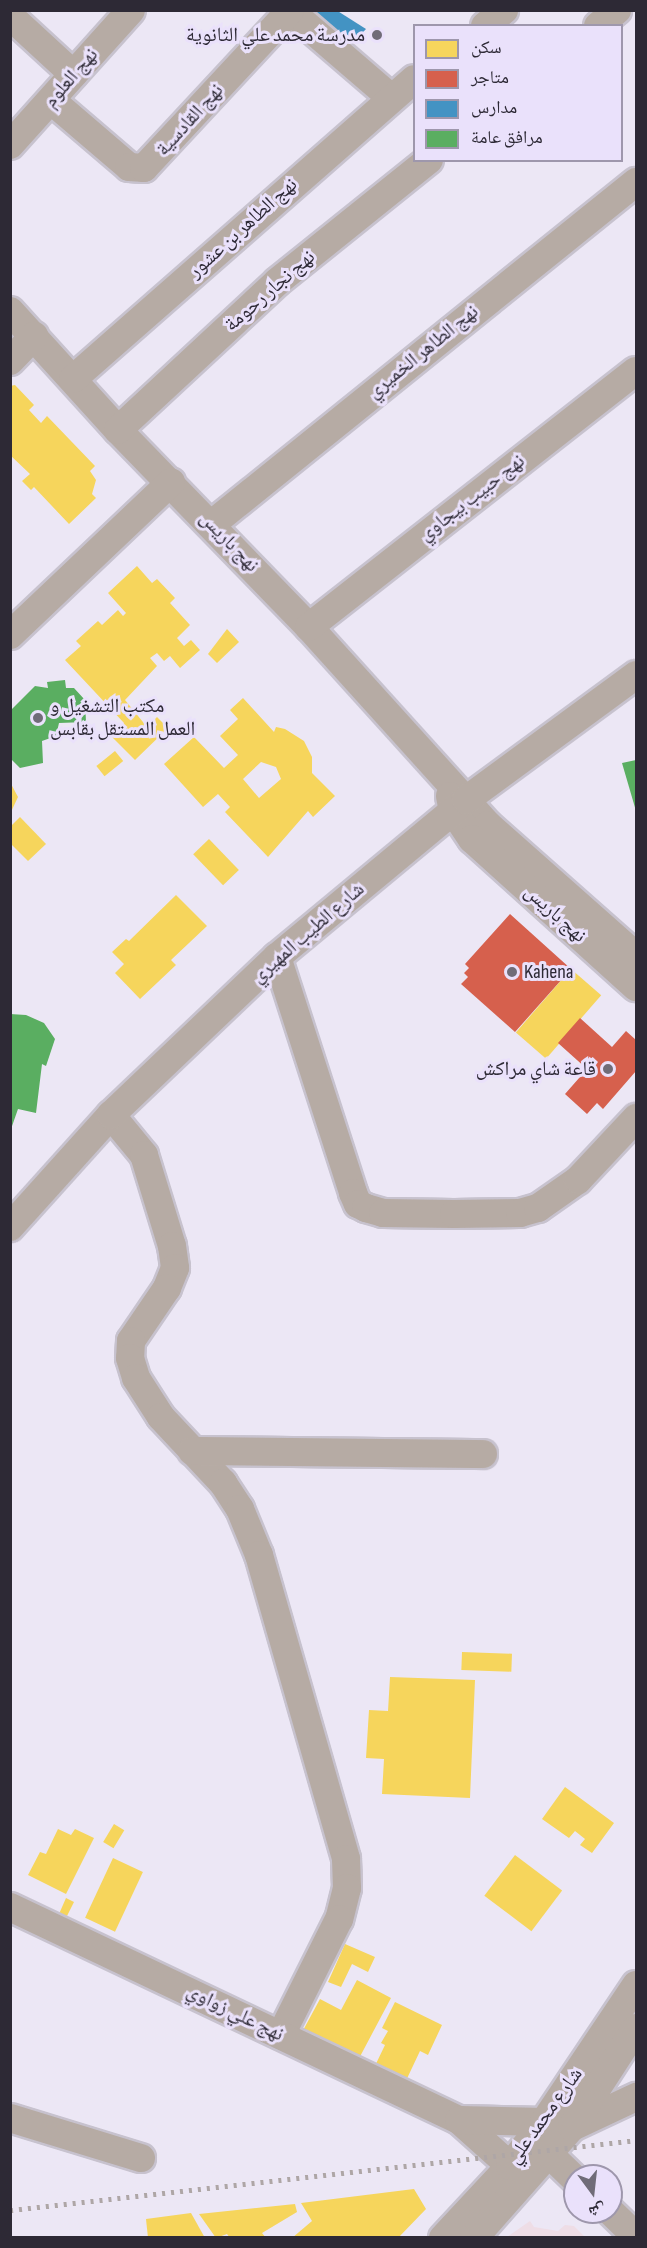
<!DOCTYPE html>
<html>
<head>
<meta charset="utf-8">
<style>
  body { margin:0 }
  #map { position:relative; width:647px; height:2248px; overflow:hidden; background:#ece7f5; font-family:"Sofia Sans Condensed","Noto Naskh Arabic",sans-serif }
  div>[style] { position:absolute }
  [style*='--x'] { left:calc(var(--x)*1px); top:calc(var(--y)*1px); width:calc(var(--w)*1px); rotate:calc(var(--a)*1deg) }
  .commercial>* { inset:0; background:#eedde6 }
  .homes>* { inset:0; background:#f6d55c; transform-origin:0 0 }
  .shops>* { inset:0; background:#d6604d }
  .schools>* { inset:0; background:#4393c3 }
  .public>* { inset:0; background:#5aae61 }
  .roads { filter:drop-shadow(2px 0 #c7c2ce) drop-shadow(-2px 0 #c7c2ce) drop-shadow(0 2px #c7c2ce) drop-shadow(0 -2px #c7c2ce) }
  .minor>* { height:28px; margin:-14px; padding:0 14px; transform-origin:14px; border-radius:14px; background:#b6aba4 }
  .rail>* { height:4.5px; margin-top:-2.25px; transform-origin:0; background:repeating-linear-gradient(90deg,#aea6a6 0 3px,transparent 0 9px) }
  .dots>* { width:16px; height:16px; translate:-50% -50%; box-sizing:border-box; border:3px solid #eae1fb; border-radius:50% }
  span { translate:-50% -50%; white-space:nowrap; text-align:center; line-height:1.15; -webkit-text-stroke:6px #eae1fb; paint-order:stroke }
  .poi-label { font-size:20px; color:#2d2935 }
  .right { translate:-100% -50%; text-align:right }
  .left { translate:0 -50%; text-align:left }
  .street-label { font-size:20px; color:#2d2935 }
  .frame { position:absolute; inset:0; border:12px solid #2d2935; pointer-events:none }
  .legend { position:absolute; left:413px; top:24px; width:210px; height:138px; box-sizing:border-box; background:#eae1fb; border:2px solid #9e97ac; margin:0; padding:8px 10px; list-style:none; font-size:18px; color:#2d2935 }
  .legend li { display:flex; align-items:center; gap:12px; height:30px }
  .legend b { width:30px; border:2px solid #9e97ac }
  .north { position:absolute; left:563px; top:2164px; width:60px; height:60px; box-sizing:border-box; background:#eae1fb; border:2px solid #9e97ac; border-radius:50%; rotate:165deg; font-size:16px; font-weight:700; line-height:24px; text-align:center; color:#2d2935 }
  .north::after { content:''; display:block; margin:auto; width:21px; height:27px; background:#706c78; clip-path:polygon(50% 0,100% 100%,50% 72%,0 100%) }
</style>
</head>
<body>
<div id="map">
  <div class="commercial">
    <i style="clip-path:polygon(530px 2221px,534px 2227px,558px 2231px,565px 2225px,574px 2226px,585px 2237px,507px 2237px)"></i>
  </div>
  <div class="homes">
    <i style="clip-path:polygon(15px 385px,34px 405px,29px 410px,41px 423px,47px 416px,95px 466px,90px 471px,96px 480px,92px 494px,96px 498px,69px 524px,34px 487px,31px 490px,22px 481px,30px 474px,10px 455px,10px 386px)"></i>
    <i style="clip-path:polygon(137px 566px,152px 583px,157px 579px,175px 598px,170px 603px,190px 625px,177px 638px,184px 646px,191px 640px,200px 650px,180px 668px,170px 656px,164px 661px,157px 653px,150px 658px,157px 666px,125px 700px,147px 727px,157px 717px,168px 728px,135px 760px,111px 736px,124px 723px,65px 660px,81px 646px,76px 641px,98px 621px,102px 625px,118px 610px,123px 616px,126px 613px,108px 593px)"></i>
    <i style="clip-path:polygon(227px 629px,239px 642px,217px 663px,208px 654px)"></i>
    <i style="clip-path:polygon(evenodd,243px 698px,274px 732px,276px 727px,285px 729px,304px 741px,312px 757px,312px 773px,335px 796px,313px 817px,308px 811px,268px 857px,225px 812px,230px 807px,218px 794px,203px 807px,164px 764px,194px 737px,224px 768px,238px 755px,220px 736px,238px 719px,230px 710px,243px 698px,261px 762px,276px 767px,281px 779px,259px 798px,243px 779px,261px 762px)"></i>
    <i style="left:115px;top:751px;width:13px;height:24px;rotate:51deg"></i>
    <i style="clip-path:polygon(10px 782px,18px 797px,10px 814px)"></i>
    <i style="clip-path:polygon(20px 817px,46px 844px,28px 861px,10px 843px,10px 827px)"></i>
    <i style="left:209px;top:839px;width:43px;height:22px;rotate:46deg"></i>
    <i style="clip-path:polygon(176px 895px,207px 926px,171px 960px,176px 965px,140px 999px,115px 973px,124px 964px,112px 952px,126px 939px,129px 941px)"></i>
    <i style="left:571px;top:969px;width:40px;height:84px;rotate:41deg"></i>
    <i style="left:462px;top:1652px;width:50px;height:18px;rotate:2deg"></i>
    <i style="clip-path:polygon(390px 1677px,475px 1680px,470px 1798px,382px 1794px,384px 1759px,366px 1758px,369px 1710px,388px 1711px)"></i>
    <i style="clip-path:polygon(565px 1787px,614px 1823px,592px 1853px,580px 1845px,585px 1839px,575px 1831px,569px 1838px,542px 1819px)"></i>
    <i style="left:114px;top:1824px;width:12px;height:21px;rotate:31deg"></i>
    <i style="clip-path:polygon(58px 1829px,71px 1835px,75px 1829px,94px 1838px,66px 1894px,28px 1875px,40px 1852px,46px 1854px)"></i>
    <i style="left:515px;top:1855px;width:59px;height:51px;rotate:37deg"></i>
    <i style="left:113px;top:1858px;width:33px;height:66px;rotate:25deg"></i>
    <i style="clip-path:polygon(66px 1898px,74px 1902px,67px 1916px,59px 1914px)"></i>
    <i style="clip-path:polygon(345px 1944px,375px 1957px,368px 1972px,352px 1964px,341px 1987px,328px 1982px)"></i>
    <i style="clip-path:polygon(357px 1980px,391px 1998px,355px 2066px,300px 2036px,320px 1999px,341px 2010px)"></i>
    <i style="clip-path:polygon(395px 2002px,442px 2025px,428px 2055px,420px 2051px,403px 2087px,372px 2072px,385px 2045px,381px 2043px,388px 2031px,382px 2028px)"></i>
    <i style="clip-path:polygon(414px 2189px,426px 2209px,398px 2238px,292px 2238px,312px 2221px,301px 2203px)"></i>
    <i style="clip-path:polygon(295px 2204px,297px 2212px,262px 2233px,266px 2238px,230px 2238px,227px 2234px,216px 2238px,199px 2214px)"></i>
    <i style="clip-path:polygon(191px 2213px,205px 2238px,148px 2238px,146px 2219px)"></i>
  </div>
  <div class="shops">
    <i style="clip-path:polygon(510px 914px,571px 969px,515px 1032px,461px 984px,468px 977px,464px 973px,469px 968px,465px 964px)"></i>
    <i style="clip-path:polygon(580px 1018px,612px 1047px,626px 1031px,636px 1040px,636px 1071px,603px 1109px,597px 1103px,587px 1114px,565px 1094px,587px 1069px,558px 1043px)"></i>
  </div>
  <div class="schools">
    <i style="clip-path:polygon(312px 10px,336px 10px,366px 29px,351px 45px)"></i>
  </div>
  <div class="public">
    <i style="clip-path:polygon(65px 680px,66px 688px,74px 688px,85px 700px,86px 722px,59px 723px,56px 736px,42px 741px,43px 763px,20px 768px,10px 758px,10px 711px,35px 686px,48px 688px,47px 682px)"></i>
    <i style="clip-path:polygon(636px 760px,636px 811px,622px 763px)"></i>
    <i style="clip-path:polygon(10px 1014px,26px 1015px,44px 1023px,55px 1039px,46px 1066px,42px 1064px,36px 1113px,18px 1109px,11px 1129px)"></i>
  </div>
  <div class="roads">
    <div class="minor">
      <i style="--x:289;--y:10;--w:133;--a:40.7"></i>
      <i style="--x:10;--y:16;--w:86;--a:42.6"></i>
      <i style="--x:485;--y:26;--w:25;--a:-40"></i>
      <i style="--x:598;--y:26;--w:25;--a:-40"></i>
      <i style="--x:52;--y:101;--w:101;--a:40.6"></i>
      <i style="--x:129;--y:167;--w:15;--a:4"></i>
      <i style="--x:144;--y:168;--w:214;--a:-47.1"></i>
      <i style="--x:10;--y:145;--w:181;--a:-48.1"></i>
      <i style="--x:10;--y:311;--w:161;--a:47.8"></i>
      <i style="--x:118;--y:430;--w:274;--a:45.9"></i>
      <i style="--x:309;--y:627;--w:267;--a:47.9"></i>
      <i style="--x:488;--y:825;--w:198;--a:41.5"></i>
      <i style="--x:10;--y:361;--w:35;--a:-46"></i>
      <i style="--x:73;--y:379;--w:454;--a:-41.3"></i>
      <i style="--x:118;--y:430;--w:217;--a:-42.9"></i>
      <i style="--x:277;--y:282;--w:195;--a:-38.8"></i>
      <i style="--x:212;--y:524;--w:545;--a:-38.89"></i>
      <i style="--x:309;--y:627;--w:415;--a:-38.1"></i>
      <i style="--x:10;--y:635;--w:222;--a:-43.5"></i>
      <i style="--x:450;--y:796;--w:15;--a:79"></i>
      <i style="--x:453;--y:811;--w:34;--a:56"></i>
      <i style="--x:472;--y:839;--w:221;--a:42.1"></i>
      <i style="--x:277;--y:957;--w:248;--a:72.1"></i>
      <i style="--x:353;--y:1193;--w:12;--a:66"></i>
      <i style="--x:358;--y:1204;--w:9;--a:27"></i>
      <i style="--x:366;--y:1208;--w:18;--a:16"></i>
      <i style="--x:383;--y:1213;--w:71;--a:0.8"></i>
      <i style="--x:454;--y:1214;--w:66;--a:-0.9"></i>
      <i style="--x:520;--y:1213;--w:19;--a:-16"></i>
      <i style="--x:538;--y:1208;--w:49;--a:-35"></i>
      <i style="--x:578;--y:1180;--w:85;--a:-46.9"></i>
      <i style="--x:111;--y:1115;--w:52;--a:50.5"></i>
      <i style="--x:144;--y:1155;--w:95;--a:72.9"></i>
      <i style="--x:172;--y:1246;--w:22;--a:82"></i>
      <i style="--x:175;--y:1268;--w:22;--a:112"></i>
      <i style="--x:167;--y:1288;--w:64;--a:124.2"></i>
      <i style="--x:131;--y:1341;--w:17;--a:93"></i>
      <i style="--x:130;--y:1358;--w:21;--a:73"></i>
      <i style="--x:136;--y:1378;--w:46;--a:57.3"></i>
      <i style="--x:161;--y:1417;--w:91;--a:46.8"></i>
      <i style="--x:223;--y:1483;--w:31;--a:57"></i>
      <i style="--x:240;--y:1509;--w:50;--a:67.6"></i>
      <i style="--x:259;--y:1555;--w:316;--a:74"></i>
      <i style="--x:346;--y:1859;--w:29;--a:88"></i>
      <i style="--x:347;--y:1888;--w:32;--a:104"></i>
      <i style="--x:339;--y:1919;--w:130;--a:116.6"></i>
      <i style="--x:10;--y:1227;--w:151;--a:-48"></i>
      <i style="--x:111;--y:1115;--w:229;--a:-43.6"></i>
      <i style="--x:277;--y:957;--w:246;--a:-39.7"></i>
      <i style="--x:466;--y:800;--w:211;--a:-36.3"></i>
      <i style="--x:192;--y:1451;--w:291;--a:0.6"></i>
      <i style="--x:10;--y:1907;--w:497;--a:25.4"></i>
      <i style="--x:459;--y:2120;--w:69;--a:42"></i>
      <i style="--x:10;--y:2118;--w:137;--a:17"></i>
      <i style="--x:459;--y:2120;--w:85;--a:1.3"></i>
      <i style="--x:544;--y:2122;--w:28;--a:10"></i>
      <i style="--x:572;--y:2127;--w:71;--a:-25.1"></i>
      <i style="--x:549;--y:2154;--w:36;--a:44"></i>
      <i style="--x:611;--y:2212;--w:35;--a:44"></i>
      <i style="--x:443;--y:2238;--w:98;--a:-47.1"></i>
      <i style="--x:510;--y:2166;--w:56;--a:-52.3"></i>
      <i style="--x:544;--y:2122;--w:165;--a:-56.1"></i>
      <i style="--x:474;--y:2238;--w:148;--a:-48.6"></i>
      <i style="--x:572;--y:2127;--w:118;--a:-57.1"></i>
    </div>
  </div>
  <div class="rail">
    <i style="--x:10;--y:2210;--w:630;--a:-6.38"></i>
  </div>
  <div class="dots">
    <i style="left:377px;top:35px;background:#706c78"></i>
    <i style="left:38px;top:718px;background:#706c78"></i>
    <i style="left:512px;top:972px;background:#706c78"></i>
    <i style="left:608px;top:1069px;background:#706c78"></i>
  </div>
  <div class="poi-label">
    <span class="right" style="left:365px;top:35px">مدرسة محمد علي الثانوية</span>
    <span class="left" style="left:50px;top:718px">مكتب التشغيل و<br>العمل المستقل بقابس</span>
    <span class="left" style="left:524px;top:972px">Kahena</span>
    <span class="right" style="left:596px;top:1069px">قاعة شاي مراكش</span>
  </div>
  <div class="street-label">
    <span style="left:71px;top:78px;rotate:-49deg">نهج العلوم</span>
    <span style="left:190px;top:120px;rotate:-48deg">نهج القادسية</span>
    <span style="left:243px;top:228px;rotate:-42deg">نهج الطاهر بن عشور</span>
    <span style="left:270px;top:291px;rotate:-41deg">نهج نجار رحومة</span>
    <span style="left:423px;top:352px;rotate:-39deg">نهج الطاهر الخميري</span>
    <span style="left:472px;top:498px;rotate:-38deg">نهج حبيب بيجاوي</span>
    <span style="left:229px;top:542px;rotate:46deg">نهج باريس</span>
    <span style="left:555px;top:914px;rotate:42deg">نهج باريس</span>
    <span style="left:308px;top:933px;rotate:-41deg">شارع الطيب المهيري</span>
    <span style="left:235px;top:2013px;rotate:26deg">نهج علي زواوي</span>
    <span style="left:545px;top:2116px;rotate:-54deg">شارع محمد علي</span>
  </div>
  <div class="frame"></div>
  <ul class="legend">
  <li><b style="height:16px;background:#f6d55c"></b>سكن</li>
  <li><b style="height:16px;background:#d6604d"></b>متاجر</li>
  <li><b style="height:16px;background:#4393c3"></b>مدارس</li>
  <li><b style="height:16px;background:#5aae61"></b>مرافق عامة</li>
  </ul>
  <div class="north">ش</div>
</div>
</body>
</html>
